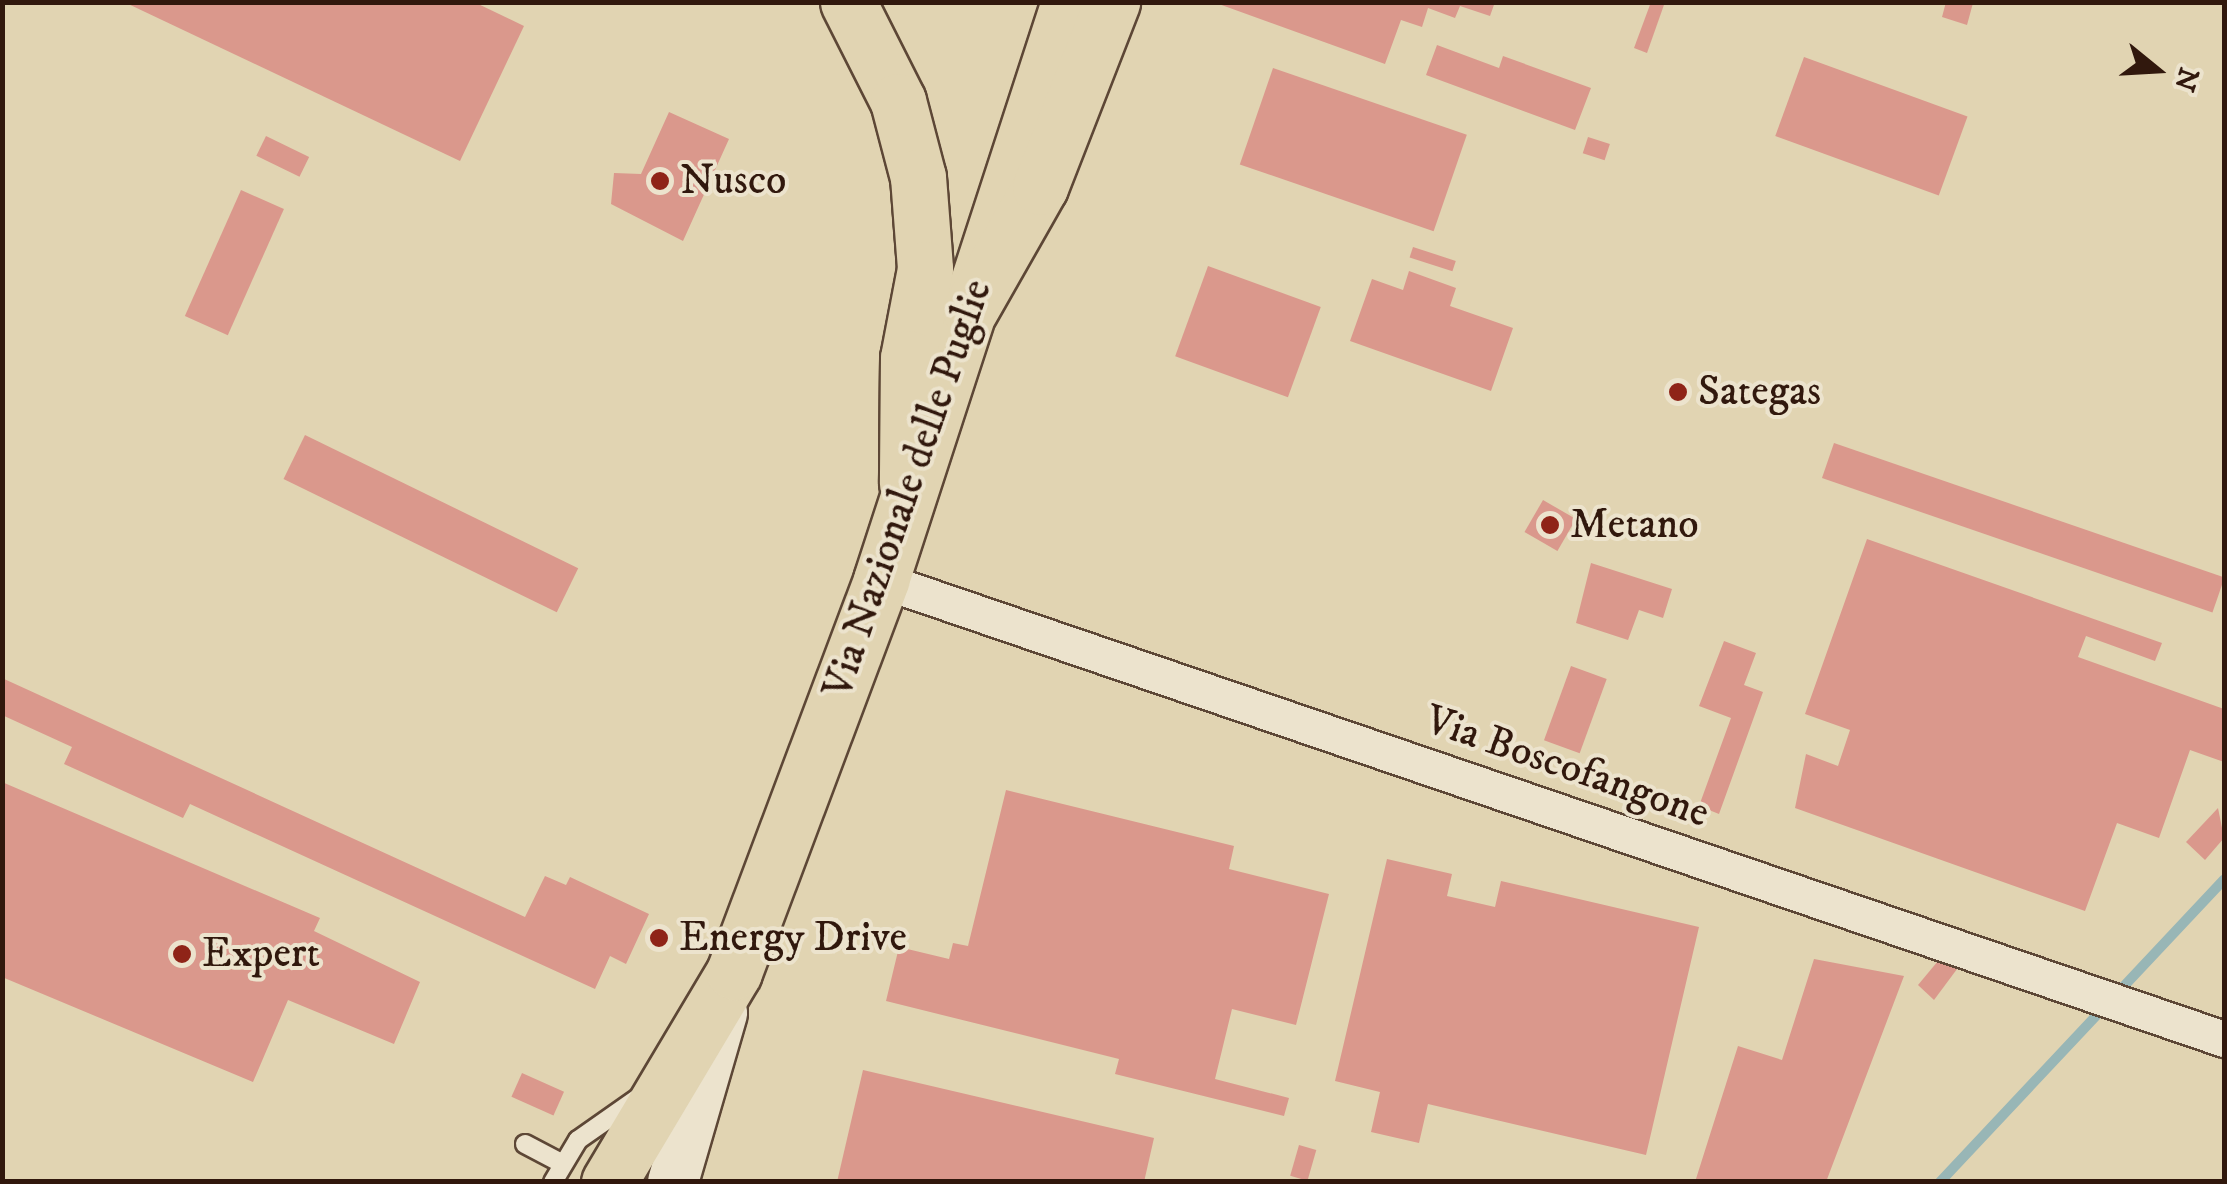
<!DOCTYPE html>
<html>
<head>
<meta charset="utf-8">
<style>
  body { margin:0 }
  #map { position:relative; width:2227px; height:1184px; overflow:hidden; background:#e1d4b2; font-family:"IM FELL DW Pica",serif }
  div>[style] { position:absolute }
  [style*='--x'] { left:calc(var(--x)*1px); top:calc(var(--y)*1px); width:calc(var(--w)*1px); rotate:calc(var(--a)*1deg) }
  .stream>* { height:10px; margin:-5px; padding:0 5px; transform-origin:5px; border-radius:5px; background:#98b6b6 }
  .building>* { inset:0; background:#da988c; transform-origin:0 0 }
  .roads { filter:drop-shadow(2px 0 #5d4736) drop-shadow(-2px 0 #5d4736) drop-shadow(0 2px #5d4736) drop-shadow(0 -2px #5d4736) }
  .service>* { height:18px; margin:-9px; padding:0 9px; transform-origin:9px; border-radius:9px; background:#ece3cd }
  .minor>* { height:35px; margin:-17.5px; padding:0 17.5px; transform-origin:17.5px; border-radius:17.5px; background:#ece3cd }
  .secondary>* { height:50px; margin:-25px; padding:0 25px; transform-origin:25px; border-radius:25px; background:#ece3cd }
  .primary>* { height:55px; margin:-27.5px; padding:0 27.5px; transform-origin:27.5px; border-radius:27.5px; background:#e1d4b2 }
  .trunk>* { height:55px; margin:-27.5px; padding:0 27.5px; transform-origin:27.5px; border-radius:27.5px; background:#e1d4b2 }
  .dots>* { width:28px; height:28px; translate:-50% -50%; box-sizing:border-box; border:5px solid #ece3cd; border-radius:50% }
  span { translate:-50% -50%; white-space:nowrap; text-align:center; line-height:1.15; -webkit-text-stroke:8px #ece3cd; paint-order:stroke }
  .poi-label { font-size:42px; color:#31180d }
  .left { translate:0 -50%; text-align:left }
  .street-label { font-size:42px; color:#31180d }
  .frame { position:absolute; inset:0; border:5px solid #31180d; pointer-events:none }
  .north { position:absolute; left:2107px; top:20px; width:100px; height:100px; -webkit-text-stroke:8px #ece3cd; paint-order:stroke; rotate:108deg; font-size:28px; font-weight:700; line-height:40px; text-align:center; color:#31180d }
  .north::after { content:''; display:block; margin:auto; width:35px; height:45px; background:#31180d; clip-path:polygon(50% 0,100% 100%,50% 72%,0 100%) }
</style>
</head>
<body>
<div id="map">
  <div class="stream">
    <i style="--x:1940;--y:1182;--w:415;--a:-46.8"></i>
  </div>
  <div class="building">
    <i style="clip-path:polygon(124px 2px,474px 2px,524px 26px,460px 161px)"></i>
    <i style="clip-path:polygon(1495px 2px,1490px 16px,1460px 6px,1455px 18px,1428px 8px,1422px 27px,1401px 20px,1385px 64px,1216px 3px)"></i>
    <i style="clip-path:polygon(1651px 2px,1665px 2px,1647px 53px,1634px 48px)"></i>
    <i style="clip-path:polygon(1946px 2px,1973px 3px,1967px 25px,1942px 17px)"></i>
    <i style="clip-path:polygon(1437px 45px,1499px 68px,1503px 56px,1591px 88px,1575px 130px,1426px 75px)"></i>
    <i style="left:1804px;top:57px;width:174px;height:84px;rotate:20deg"></i>
    <i style="left:1273px;top:68px;width:205px;height:102px;rotate:19deg"></i>
    <i style="clip-path:polygon(669px 112px,729px 139px,683px 241px,611px 204px,614px 173px,641px 174px)"></i>
    <i style="left:266px;top:136px;width:48px;height:22px;rotate:26deg"></i>
    <i style="left:1588px;top:137px;width:23px;height:17px;rotate:18deg"></i>
    <i style="left:241px;top:190px;width:47px;height:138px;rotate:24deg"></i>
    <i style="left:1413px;top:247px;width:45px;height:11px;rotate:18deg"></i>
    <i style="left:1208px;top:266px;width:120px;height:96px;rotate:20deg"></i>
    <i style="clip-path:polygon(1409px 271px,1456px 288px,1450px 306px,1513px 328px,1491px 391px,1350px 341px,1372px 279px,1403px 290px)"></i>
    <i style="left:305px;top:435px;width:304px;height:49px;rotate:26deg"></i>
    <i style="left:1834px;top:443px;width:413px;height:37px;rotate:19deg"></i>
    <i style="left:1543px;top:500px;width:38px;height:37px;rotate:30deg"></i>
    <i style="clip-path:polygon(1867px 539px,2162px 643px,2155px 661px,2086px 636px,2078px 657px,2224px 709px,2224px 762px,2190px 750px,2159px 838px,2117px 823px,2085px 911px,1795px 808px,1806px 754px,1838px 766px,1850px 730px,1805px 714px)"></i>
    <i style="clip-path:polygon(1591px 563px,1672px 589px,1663px 618px,1639px 610px,1628px 640px,1576px 623px)"></i>
    <i style="clip-path:polygon(1724px 641px,1756px 653px,1744px 685px,1763px 692px,1719px 814px,1699px 806px,1731px 718px,1699px 706px)"></i>
    <i style="left:1571px;top:666px;width:38px;height:79px;rotate:20deg"></i>
    <i style="clip-path:polygon(2px 678px,525px 917px,545px 876px,566px 885px,570px 877px,649px 914px,626px 964px,610px 956px,595px 989px,190px 804px,183px 818px,64px 764px,72px 747px,2px 715px)"></i>
    <i style="clip-path:polygon(2px 782px,320px 918px,314px 931px,420px 982px,394px 1044px,288px 1000px,253px 1082px,2px 977px)"></i>
    <i style="clip-path:polygon(1006px 790px,1234px 846px,1229px 869px,1329px 894px,1296px 1025px,1232px 1009px,1215px 1079px,1289px 1098px,1284px 1116px,1115px 1074px,1119px 1059px,886px 1001px,899px 947px,949px 959px,953px 943px,968px 946px)"></i>
    <i style="clip-path:polygon(2218px 808px,2224px 838px,2205px 860px,2186px 842px)"></i>
    <i style="clip-path:polygon(1387px 859px,1452px 874px,1447px 896px,1495px 907px,1501px 881px,1699px 927px,1646px 1155px,1428px 1104px,1419px 1143px,1371px 1132px,1380px 1092px,1335px 1081px)"></i>
    <i style="clip-path:polygon(1943px 955px,1963px 961px,1934px 1000px,1918px 985px)"></i>
    <i style="clip-path:polygon(1814px 959px,1904px 976px,1826px 1182px,1695px 1182px,1738px 1046px,1782px 1060px)"></i>
    <i style="clip-path:polygon(863px 1070px,1154px 1138px,1144px 1182px,837px 1182px)"></i>
    <i style="left:522px;top:1073px;width:46px;height:26px;rotate:24deg"></i>
    <i style="left:1299px;top:1145px;width:18px;height:32px;rotate:16deg"></i>
  </div>
  <div class="roads">
    <div class="service">
      <i style="--x:525;--y:1144;--w:43;--a:27.8"></i>
      <i style="--x:553;--y:1182;--w:49;--a:-59.2"></i>
      <i style="--x:578;--y:1140;--w:73;--a:-35"></i>
    </div>
    <div class="minor">
      <i style="--x:881;--y:580;--w:1419;--a:18.87"></i>
    </div>
    <div class="secondary">
      <i style="--x:673;--y:1182;--w:176;--a:-73.8"></i>
    </div>
    <div class="primary">
      <i style="--x:609;--y:1182;--w:244;--a:-59.2"></i>
      <i style="--x:734;--y:972;--w:419;--a:-69.4"></i>
      <i style="--x:881;--y:580;--w:608;--a:-71.98"></i>
    </div>
    <div class="trunk">
      <i style="--x:848;--y:2;--w:111;--a:63.2"></i>
      <i style="--x:898;--y:101;--w:79;--a:75.3"></i>
      <i style="--x:918;--y:177;--w:92;--a:85.6"></i>
      <i style="--x:925;--y:269;--w:91;--a:100.8"></i>
      <i style="--x:908;--y:358;--w:125;--a:90.5"></i>
      <i style="--x:970;--y:310;--w:142;--a:-60.4"></i>
      <i style="--x:1040;--y:187;--w:199;--a:-68.7"></i>
    </div>
  </div>
  <div class="dots">
    <i style="left:660px;top:181px;background:#8f2418"></i>
    <i style="left:1678px;top:392px;background:#8f2418"></i>
    <i style="left:1550px;top:525px;background:#8f2418"></i>
    <i style="left:659px;top:938px;background:#8f2418"></i>
    <i style="left:182px;top:954px;background:#8f2418"></i>
  </div>
  <div class="poi-label">
    <span class="left" style="left:680px;top:181px">Nusco</span>
    <span class="left" style="left:1698px;top:392px">Sategas</span>
    <span class="left" style="left:1570px;top:525px">Metano</span>
    <span class="left" style="left:679px;top:938px">Energy Drive</span>
    <span class="left" style="left:202px;top:954px">Expert</span>
  </div>
  <div class="street-label">
    <span style="left:908px;top:489px;rotate:-71deg">Via Nazionale delle Puglie</span>
    <span style="left:1567px;top:767px;rotate:19deg">Via Boscofangone</span>
  </div>
  <div class="frame"></div>
  <div class="north">N</div>
</div>
</body>
</html>
